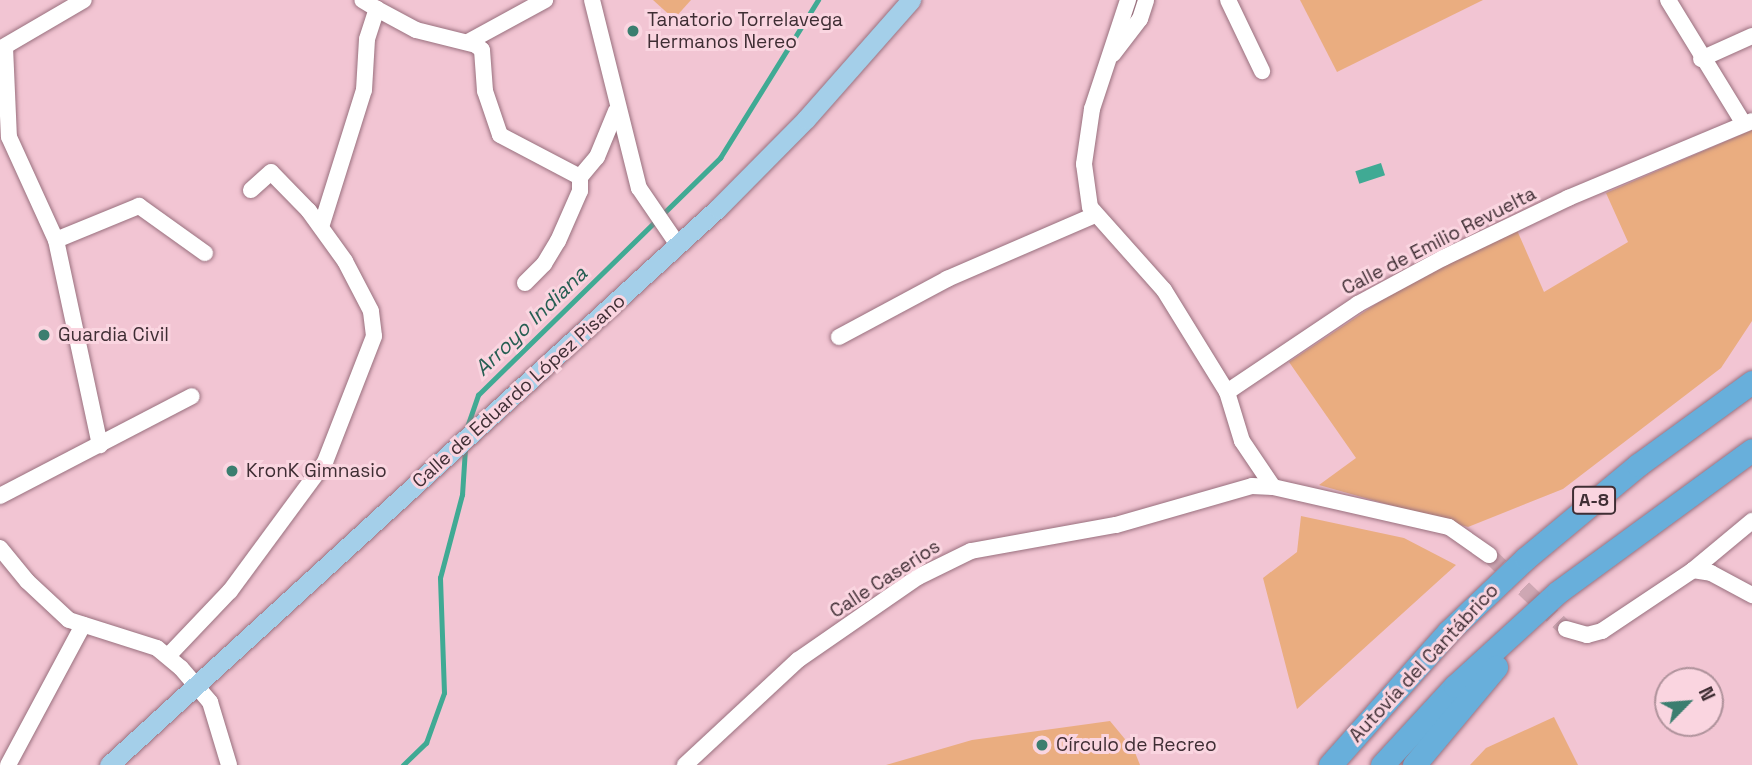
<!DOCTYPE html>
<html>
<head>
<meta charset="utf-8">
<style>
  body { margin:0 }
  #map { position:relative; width:1752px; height:765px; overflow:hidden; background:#f2c5d3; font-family:"Space Grotesk",sans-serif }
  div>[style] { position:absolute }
  .green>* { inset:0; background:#eaad80 }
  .water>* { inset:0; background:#40aa94; transform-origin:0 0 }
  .stream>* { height:4.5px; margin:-2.25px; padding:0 2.25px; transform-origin:2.25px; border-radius:2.25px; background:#40aa94 }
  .minor-tunnel>* { height:16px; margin-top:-8px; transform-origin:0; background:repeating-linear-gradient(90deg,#cea7b3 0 16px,transparent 0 24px) }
  .roads { filter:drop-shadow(0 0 2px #99707e) drop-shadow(0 0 2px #99707e) }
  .minor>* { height:16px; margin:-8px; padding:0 8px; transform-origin:8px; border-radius:8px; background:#fff }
  .major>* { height:19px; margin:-9.5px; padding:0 9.5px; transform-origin:9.5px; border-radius:9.5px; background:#a4cfe9 }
  .highway>* { height:23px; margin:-11.5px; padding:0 11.5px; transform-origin:11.5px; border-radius:11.5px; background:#68afdb }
  .dots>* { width:19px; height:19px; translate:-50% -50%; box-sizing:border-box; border:4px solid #fad5e0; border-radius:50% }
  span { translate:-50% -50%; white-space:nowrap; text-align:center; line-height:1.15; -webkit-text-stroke:6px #fad5e0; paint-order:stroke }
  .shield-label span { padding:2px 5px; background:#fad5e0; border:2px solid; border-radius:5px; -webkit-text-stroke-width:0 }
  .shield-label { font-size:18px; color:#3f2e34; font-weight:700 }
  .poi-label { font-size:19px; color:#3f2e34 }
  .left { translate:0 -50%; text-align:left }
  .street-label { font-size:19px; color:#3f2e34 }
  .water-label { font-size:21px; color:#255e52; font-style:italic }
  .north { position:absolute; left:1654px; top:667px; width:70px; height:70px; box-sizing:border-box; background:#fad5e0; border:2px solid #af929b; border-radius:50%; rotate:65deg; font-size:19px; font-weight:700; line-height:28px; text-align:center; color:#3f2e34 }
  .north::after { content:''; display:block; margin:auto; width:24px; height:32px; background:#3b7e6f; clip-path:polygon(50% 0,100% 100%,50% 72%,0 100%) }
</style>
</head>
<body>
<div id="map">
  <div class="green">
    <i style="clip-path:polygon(653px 0,691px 0,674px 19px)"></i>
    <i style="clip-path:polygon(1300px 0,1483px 0,1337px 72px)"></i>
    <i style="clip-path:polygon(1752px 130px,1752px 321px,1721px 368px,1563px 489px,1468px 527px,1319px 485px,1356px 458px,1289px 362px,1385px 298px,1516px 228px,1544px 292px,1628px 242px,1606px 193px)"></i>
    <i style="clip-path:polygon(1301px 516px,1404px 538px,1456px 565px,1297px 709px,1263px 578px,1297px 552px)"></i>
    <i style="clip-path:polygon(1554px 717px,1578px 765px,1470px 765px,1486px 748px)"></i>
    <i style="clip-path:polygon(1110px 721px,1134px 750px,1140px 765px,886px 765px,972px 740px)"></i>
  </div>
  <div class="water">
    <i style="left:1381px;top:163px;width:13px;height:27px;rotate:72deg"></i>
  </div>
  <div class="stream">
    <i style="left:466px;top:430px;width:37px;rotate:-71deg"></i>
    <i style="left:478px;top:395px;width:339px;rotate:-44.4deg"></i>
    <i style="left:720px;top:158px;width:186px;rotate:-58.2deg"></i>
    <i style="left:403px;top:765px;width:32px;rotate:-44deg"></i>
    <i style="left:426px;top:743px;width:53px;rotate:-70.2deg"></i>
    <i style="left:444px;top:693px;width:115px;rotate:-92deg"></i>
    <i style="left:440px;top:578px;width:86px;rotate:-75.2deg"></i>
    <i style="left:462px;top:495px;width:46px;rotate:-86.3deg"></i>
  </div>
  <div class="minor-tunnel">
    <i style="left:1489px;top:555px;width:107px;rotate:43.9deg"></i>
  </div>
  <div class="roads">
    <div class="minor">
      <i style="left:592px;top:0;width:194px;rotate:76deg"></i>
      <i style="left:639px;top:188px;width:69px;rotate:55.6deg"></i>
      <i style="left:1128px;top:0;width:115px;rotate:108.3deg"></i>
      <i style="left:1092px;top:109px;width:56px;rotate:98.3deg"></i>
      <i style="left:1084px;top:164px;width:43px;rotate:82.1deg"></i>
      <i style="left:1090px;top:207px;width:111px;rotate:48.3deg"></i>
      <i style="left:1164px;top:290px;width:120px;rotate:58.3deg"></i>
      <i style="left:1227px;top:392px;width:158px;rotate:-33.9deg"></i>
      <i style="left:1358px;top:304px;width:97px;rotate:-28.4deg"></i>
      <i style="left:1443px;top:258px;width:139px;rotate:-25.6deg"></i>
      <i style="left:1568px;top:198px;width:199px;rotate:-22.7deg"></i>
      <i style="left:1228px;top:0;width:79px;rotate:64.4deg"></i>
      <i style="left:1668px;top:0;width:145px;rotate:58.5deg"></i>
      <i style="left:377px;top:9px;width:44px;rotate:28.3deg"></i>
      <i style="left:416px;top:30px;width:62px;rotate:14deg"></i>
      <i style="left:476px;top:45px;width:8px;rotate:40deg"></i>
      <i style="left:482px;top:50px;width:41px;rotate:85.8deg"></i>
      <i style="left:485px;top:91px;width:46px;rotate:71.2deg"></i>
      <i style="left:500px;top:135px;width:90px;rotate:27.7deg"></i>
      <i style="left:468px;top:42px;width:88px;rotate:-28.6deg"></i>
      <i style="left:5px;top:47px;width:90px;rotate:87.5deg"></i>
      <i style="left:9px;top:137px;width:113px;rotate:65.5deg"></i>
      <i style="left:56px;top:240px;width:210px;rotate:77.9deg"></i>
      <i style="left:0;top:49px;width:97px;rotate:-30.3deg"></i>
      <i style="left:1113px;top:54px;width:44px;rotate:-52.4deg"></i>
      <i style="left:1140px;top:19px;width:20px;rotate:-72deg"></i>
      <i style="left:1701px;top:59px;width:56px;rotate:-24.3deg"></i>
      <i style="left:321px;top:227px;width:144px;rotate:-72.6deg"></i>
      <i style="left:364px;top:90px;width:51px;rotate:-86.6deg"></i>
      <i style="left:367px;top:39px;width:32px;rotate:-72deg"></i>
      <i style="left:377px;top:9px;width:17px;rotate:-149deg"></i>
      <i style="left:56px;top:240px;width:90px;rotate:-22.3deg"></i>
      <i style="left:139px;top:206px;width:81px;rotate:35.5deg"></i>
      <i style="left:525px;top:283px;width:27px;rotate:-45deg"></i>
      <i style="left:544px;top:264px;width:27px;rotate:-59deg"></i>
      <i style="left:558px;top:241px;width:55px;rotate:-66.3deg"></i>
      <i style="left:580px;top:191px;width:14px;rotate:-90deg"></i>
      <i style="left:580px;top:177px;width:26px;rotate:-50deg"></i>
      <i style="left:597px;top:157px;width:50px;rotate:-67.6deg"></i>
      <i style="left:839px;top:337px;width:123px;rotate:-28.2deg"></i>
      <i style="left:947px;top:279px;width:161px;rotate:-23.4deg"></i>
      <i style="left:1227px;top:392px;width:51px;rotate:73deg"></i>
      <i style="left:1242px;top:441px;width:55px;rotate:56deg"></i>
      <i style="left:0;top:496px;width:216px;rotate:-27.5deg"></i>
      <i style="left:0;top:548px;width:43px;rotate:50.7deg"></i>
      <i style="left:27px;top:581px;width:57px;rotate:42.9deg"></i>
      <i style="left:69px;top:620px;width:92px;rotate:17.7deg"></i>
      <i style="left:157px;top:648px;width:31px;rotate:40deg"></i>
      <i style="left:181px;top:668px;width:45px;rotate:49.5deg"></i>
      <i style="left:210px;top:702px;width:66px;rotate:73.2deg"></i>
      <i style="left:1693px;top:570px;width:77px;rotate:-39.7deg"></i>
      <i style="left:1566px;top:629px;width:22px;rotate:16deg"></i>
      <i style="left:1587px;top:635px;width:16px;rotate:-15deg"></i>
      <i style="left:1602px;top:631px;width:110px;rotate:-33.8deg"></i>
      <i style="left:1693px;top:570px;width:18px;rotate:9deg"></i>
      <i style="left:1711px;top:573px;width:47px;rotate:28.2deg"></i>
      <i style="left:168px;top:656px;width:90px;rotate:-46.4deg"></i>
      <i style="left:230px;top:591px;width:160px;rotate:-53.6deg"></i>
      <i style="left:325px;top:462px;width:135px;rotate:-68.7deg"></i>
      <i style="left:374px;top:336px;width:25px;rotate:-97deg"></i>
      <i style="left:371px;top:311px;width:56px;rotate:-117.5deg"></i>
      <i style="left:345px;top:261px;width:62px;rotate:-125.8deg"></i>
      <i style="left:309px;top:211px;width:54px;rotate:-134.3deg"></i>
      <i style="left:271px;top:172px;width:27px;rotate:138deg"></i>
      <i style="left:8px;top:765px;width:159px;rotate:-61.8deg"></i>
      <i style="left:685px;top:765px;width:154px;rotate:-42.9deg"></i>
      <i style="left:798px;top:660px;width:146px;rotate:-34.7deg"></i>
      <i style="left:918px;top:577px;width:59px;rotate:-26.1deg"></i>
      <i style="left:971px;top:551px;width:147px;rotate:-10.2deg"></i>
      <i style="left:1116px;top:525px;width:141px;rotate:-16deg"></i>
      <i style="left:1252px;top:486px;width:21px;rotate:3deg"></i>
      <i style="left:1273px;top:487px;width:180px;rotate:12.8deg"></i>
      <i style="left:1449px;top:527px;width:49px;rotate:35deg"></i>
    </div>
    <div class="major">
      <i style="left:109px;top:765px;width:825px;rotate:-42.45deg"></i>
      <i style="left:718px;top:208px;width:125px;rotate:-45.3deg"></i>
      <i style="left:806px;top:119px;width:159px;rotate:-48.6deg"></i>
    </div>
    <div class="highway">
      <i style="left:1330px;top:765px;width:178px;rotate:-48.4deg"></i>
      <i style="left:1448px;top:632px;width:108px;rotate:-43.5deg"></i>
      <i style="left:1526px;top:558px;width:146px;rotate:-39.7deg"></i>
      <i style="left:1638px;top:465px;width:141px;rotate:-36.1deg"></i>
      <i style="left:1382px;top:765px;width:108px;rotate:-47.3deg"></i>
      <i style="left:1455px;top:686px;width:139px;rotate:-42.4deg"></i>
      <i style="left:1558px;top:592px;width:240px;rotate:-36.2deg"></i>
      <i style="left:1414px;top:765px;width:128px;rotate:-50.1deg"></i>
    </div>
  </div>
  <div class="dots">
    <i style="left:633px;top:31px;background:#3b7e6f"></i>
    <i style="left:44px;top:335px;background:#3b7e6f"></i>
    <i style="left:232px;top:471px;background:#3b7e6f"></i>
    <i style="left:1042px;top:745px;background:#3b7e6f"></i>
  </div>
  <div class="shield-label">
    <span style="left:1594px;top:500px">A-8</span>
  </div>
  <div class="poi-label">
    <span class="left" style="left:647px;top:31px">Tanatorio Torrelavega<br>Hermanos Nereo</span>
    <span class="left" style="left:58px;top:335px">Guardia Civil</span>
    <span class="left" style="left:246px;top:471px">KronK Gimnasio</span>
    <span class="left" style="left:1056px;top:745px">Círculo de Recreo</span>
  </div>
  <div class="street-label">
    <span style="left:1439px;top:241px;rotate:-27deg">Calle de Emilio Revuelta</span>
    <span style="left:519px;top:391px;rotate:-42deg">Calle de Eduardo López Pisano</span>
    <span style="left:885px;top:579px;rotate:-33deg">Calle Caserios</span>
    <span style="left:1424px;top:663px;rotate:-47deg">Autovía del Cantábrico</span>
  </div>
  <div class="water-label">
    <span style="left:531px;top:321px;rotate:-44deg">Arroyo Indiana</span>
  </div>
  <div class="north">N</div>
</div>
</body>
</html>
